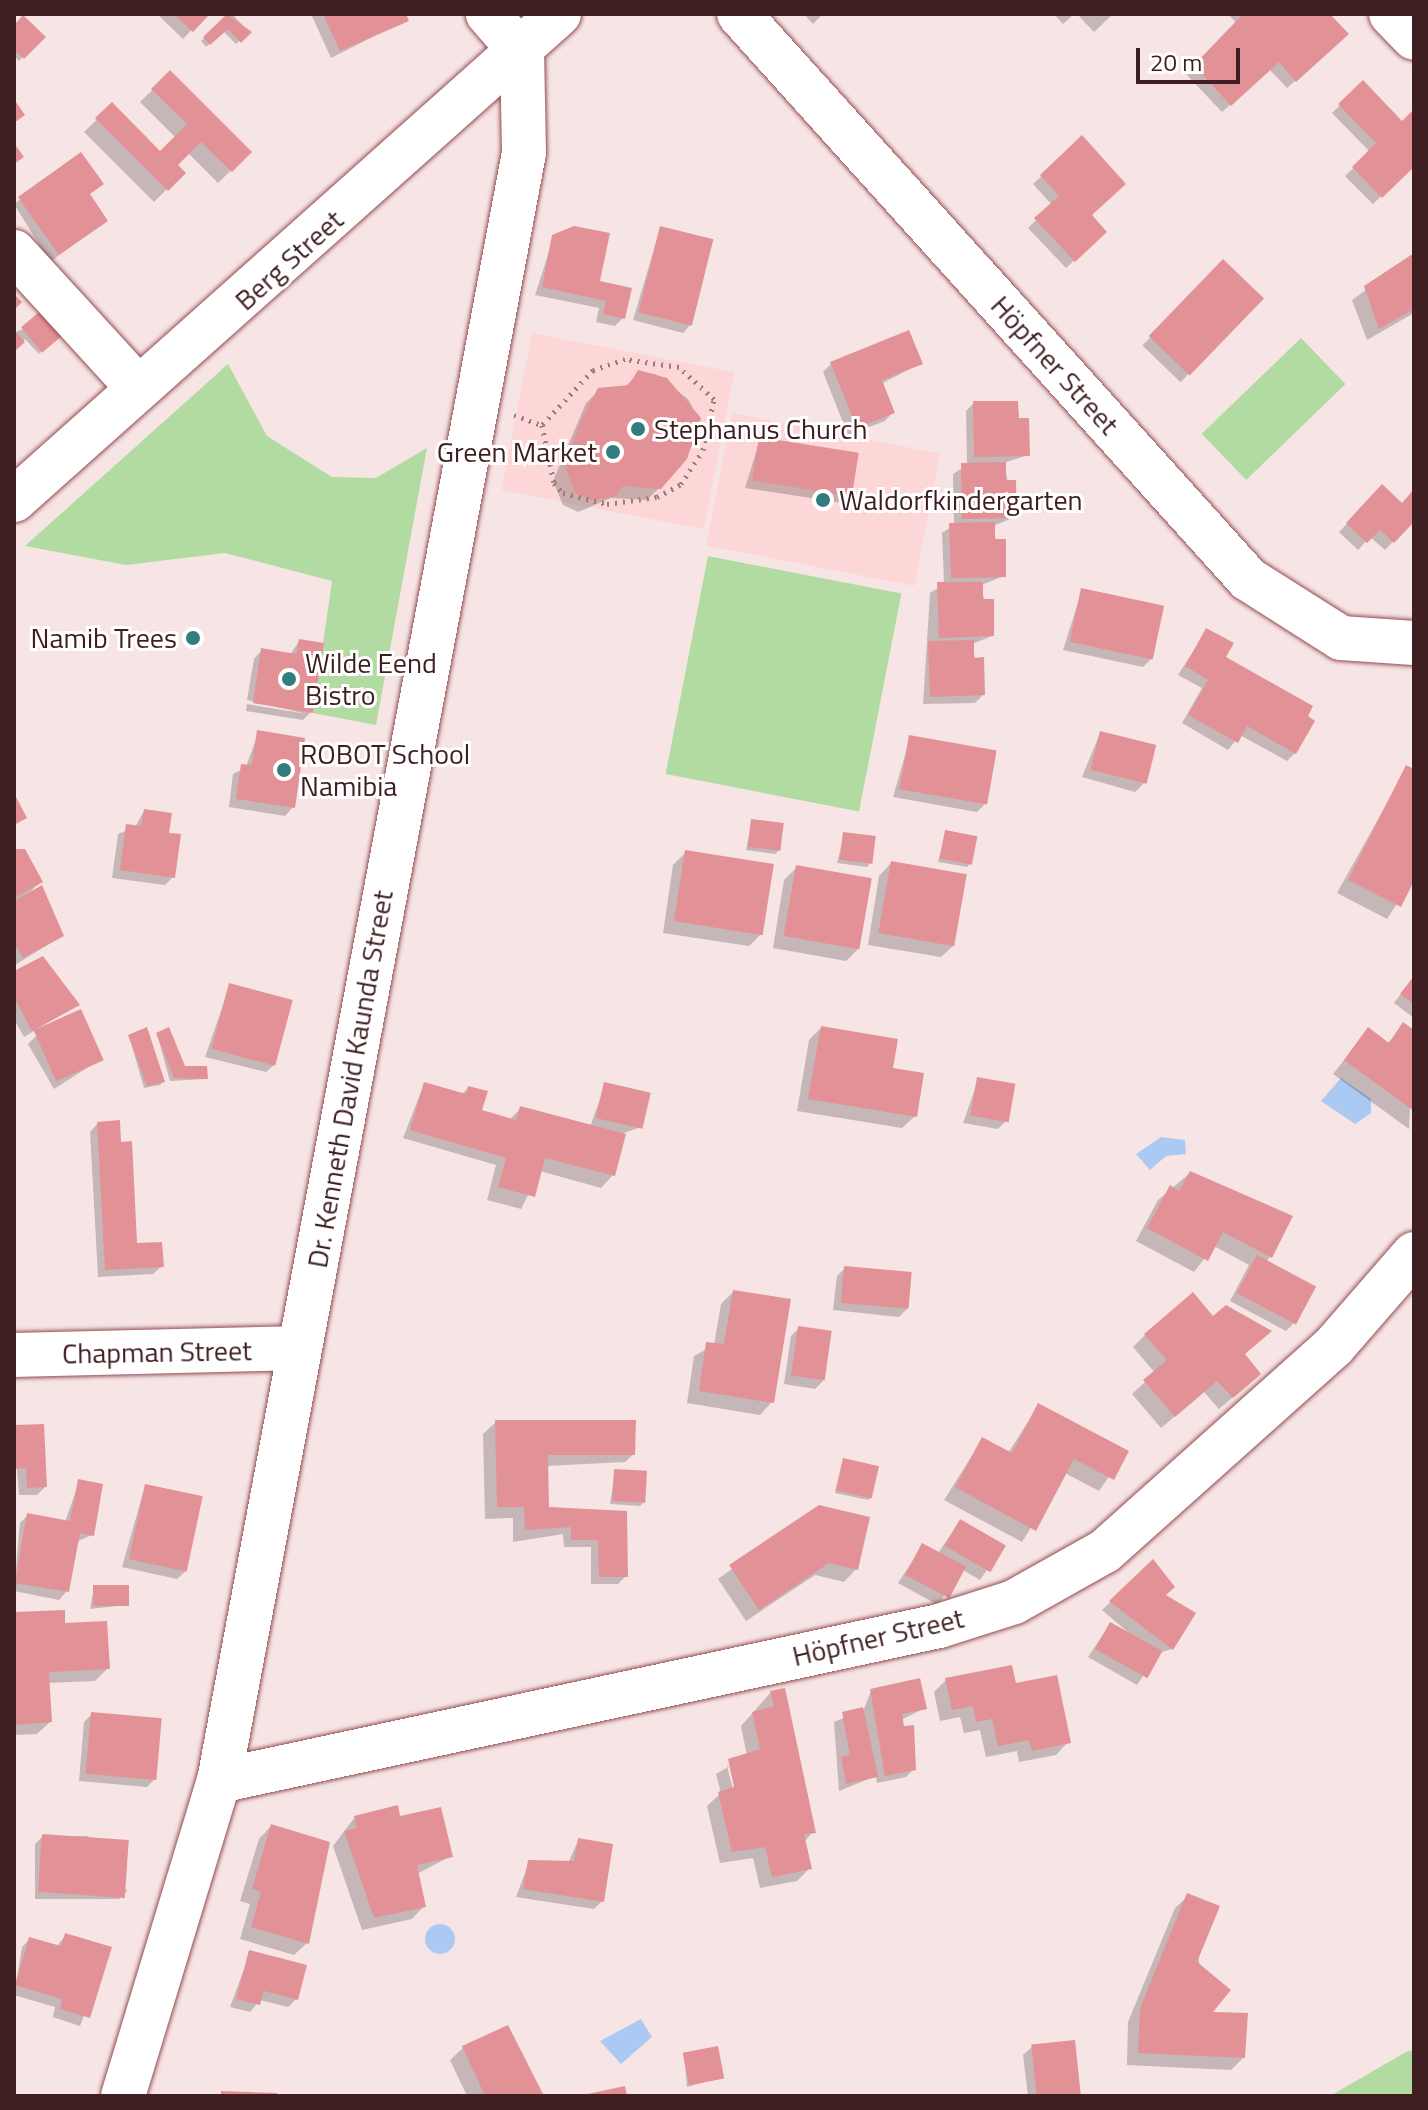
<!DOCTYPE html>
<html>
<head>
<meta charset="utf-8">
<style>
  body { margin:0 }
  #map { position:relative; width:1428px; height:2110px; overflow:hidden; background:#f7e5e5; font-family:"Titillium Web",sans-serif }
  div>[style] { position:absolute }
  .built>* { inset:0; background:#fdd7d8; transform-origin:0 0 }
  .green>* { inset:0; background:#b1dba0; transform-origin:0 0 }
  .water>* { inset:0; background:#abc9f3 }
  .round { border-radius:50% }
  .shadow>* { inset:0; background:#0003; transform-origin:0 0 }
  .building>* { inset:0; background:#e29296; transform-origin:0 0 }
  .path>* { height:5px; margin-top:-2.5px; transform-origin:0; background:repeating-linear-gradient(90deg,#977e7f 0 2px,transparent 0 8px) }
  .roads { filter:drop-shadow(0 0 2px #944c51) drop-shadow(0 0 2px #944c51) }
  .minor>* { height:44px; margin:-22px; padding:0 22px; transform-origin:22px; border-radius:22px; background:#fff }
  .dots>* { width:22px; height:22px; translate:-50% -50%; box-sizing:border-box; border:4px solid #fff; border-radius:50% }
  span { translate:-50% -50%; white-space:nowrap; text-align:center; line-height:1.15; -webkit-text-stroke:6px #fff; paint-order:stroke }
  .street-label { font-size:28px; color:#3e1e20 }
  .poi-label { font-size:28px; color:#3e1e20 }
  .left { translate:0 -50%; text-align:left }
  .right { translate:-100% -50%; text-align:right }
  .frame { position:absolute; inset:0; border:16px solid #3e1e20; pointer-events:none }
  .scale { position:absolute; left:1136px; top:48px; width:104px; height:36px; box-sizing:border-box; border:4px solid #3e1e20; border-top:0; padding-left:10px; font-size:24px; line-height:28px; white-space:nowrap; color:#3e1e20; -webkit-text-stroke:6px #fff; paint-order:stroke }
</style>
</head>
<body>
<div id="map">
  <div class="built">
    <i style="left:532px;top:333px;width:206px;height:160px;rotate:11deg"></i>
    <i style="left:732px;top:413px;width:212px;height:135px;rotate:11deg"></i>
  </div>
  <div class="green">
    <i style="left:1301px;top:338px;width:64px;height:138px;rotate:46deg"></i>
    <i style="clip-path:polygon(228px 364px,267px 436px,332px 477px,376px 478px,427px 448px,376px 725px,313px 713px,332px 581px,225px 553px,126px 565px,25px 546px)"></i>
    <i style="left:708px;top:556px;width:197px;height:222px;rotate:11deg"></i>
    <i style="clip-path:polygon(1414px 2050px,1414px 2096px,1330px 2096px,1406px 2052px)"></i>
  </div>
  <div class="water">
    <i style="clip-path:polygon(1341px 1078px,1371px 1099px,1371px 1113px,1355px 1124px,1321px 1101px)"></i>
    <i style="clip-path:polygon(1161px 1137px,1185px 1140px,1186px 1154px,1166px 1156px,1150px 1170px,1136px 1154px)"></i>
    <i class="round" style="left:425px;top:1924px;width:30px;height:30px"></i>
    <i style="clip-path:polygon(641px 2019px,652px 2037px,621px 2064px,600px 2041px)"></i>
  </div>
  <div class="shadow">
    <i style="clip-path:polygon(157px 14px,207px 14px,183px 39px)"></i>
    <i style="clip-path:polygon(232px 14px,249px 32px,236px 44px,223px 31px,206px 47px,201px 41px)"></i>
    <i style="clip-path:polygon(311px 14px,404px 14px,406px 20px,331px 58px)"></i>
    <i style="clip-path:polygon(804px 14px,823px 14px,813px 24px)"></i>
    <i style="clip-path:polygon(1054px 14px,1074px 14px,1063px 24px)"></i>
    <i style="clip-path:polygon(1077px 14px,1113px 14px,1094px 32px)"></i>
    <i style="clip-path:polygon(1228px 14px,1327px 14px,1338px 42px,1287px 88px,1269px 69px,1222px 112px,1187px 75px,1239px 26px)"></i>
    <i style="clip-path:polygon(14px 27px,43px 37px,19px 61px,14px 56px)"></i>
    <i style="clip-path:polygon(170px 73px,250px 152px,218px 183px,188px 153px,176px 165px,183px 173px,154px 202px,84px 132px,112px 105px,160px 153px,176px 138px,140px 102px)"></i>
    <i style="clip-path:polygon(1363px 83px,1402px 123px,1414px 112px,1414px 165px,1373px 204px,1345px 176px,1370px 152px,1332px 113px)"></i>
    <i style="clip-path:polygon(1082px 138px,1096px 240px,1066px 268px,1028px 228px,1052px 205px,1033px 184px)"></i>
    <i style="clip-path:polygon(81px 155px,88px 195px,106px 220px,50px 262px,14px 204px)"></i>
    <i style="clip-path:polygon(660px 229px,691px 324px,683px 333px,633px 320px)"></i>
    <i style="clip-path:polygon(554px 236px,623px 318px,615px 326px,596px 322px,599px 308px,535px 295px)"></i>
    <i style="clip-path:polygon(1414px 255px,1414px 313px,1367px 340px,1352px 300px)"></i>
    <i style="left:1223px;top:262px;width:53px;height:116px;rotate:44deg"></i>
    <i style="clip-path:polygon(23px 329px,63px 333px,39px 354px,25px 339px,14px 350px,14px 333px)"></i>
    <i style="clip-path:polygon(921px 363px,881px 384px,893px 412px,885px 421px,848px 435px,823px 372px,831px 364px)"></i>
    <i style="clip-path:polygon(639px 372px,655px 374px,688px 399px,698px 418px,660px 487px,647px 500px,611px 498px,578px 512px,563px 505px,553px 481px,586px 403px,599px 390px,624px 388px)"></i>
    <i style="clip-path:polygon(974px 403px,1017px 420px,1028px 455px,1004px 463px,1015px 517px,993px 526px,1004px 576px,981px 585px,992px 636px,972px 644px,983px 695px,975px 703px,923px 704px,930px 593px,944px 584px,942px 533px,954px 525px,953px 474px,967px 465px,966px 411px)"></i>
    <i style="clip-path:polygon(760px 439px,851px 495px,843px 503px,745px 488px)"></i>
    <i style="clip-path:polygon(1382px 487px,1401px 505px,1414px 496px,1414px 519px,1385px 550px,1370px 537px,1358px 550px,1339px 532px)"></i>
    <i style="clip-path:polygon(1082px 590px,1151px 659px,1143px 667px,1063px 650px)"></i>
    <i style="clip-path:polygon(1206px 631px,1295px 753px,1287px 761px,1240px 735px,1228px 750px,1182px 723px,1202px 688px,1178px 675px)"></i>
    <i style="clip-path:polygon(299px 641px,311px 712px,303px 720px,246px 711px,247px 704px,307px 714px,247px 700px,254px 659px,262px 650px,290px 655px)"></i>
    <i style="clip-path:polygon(258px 733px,293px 807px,285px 816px,229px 807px,233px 774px,246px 767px)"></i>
    <i style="clip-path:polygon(1100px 733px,1144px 783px,1135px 792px,1082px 777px)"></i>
    <i style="clip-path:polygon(910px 738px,985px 804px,977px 812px,893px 797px)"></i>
    <i style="clip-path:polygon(1407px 767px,1414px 771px,1414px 877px,1387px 919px,1337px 893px)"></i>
    <i style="clip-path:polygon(144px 811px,167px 834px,173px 877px,165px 885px,112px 878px,118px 834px,135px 827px)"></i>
    <i style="clip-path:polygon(752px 821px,779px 850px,775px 854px,746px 850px)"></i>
    <i style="clip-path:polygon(946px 833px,971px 863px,967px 867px,938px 862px)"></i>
    <i style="clip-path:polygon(844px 835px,870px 863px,867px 867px,837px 863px)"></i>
    <i style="clip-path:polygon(686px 852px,762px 933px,749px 946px,663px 933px,673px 865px)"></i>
    <i style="clip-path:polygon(14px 853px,40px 882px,28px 894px,62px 936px,15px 965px)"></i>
    <i style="clip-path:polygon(891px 863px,954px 945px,941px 957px,868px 945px,879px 876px)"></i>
    <i style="clip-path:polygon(797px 867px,859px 948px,846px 961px,773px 948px,784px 880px)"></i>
    <i style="clip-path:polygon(14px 973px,77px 1005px,24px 1037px,14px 1019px)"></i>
    <i style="clip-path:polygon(1414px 976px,1414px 1018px,1394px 1003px)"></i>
    <i style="clip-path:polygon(230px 985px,275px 1064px,266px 1072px,205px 1057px)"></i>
    <i style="clip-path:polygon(1404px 1025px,1414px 1032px,1409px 1129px,1333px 1074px,1368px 1030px,1387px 1044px)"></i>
    <i style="clip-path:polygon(821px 1028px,891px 1070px,915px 1116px,902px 1128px,797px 1111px,809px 1040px)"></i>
    <i style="clip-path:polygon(157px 1034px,184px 1068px,206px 1079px,170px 1081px)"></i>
    <i style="clip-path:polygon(36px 1036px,101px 1059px,54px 1089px,28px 1044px)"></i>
    <i style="clip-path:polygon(129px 1036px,163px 1082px,160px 1085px,144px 1088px)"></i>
    <i style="clip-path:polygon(978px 1080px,1006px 1121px,998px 1129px,963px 1123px)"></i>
    <i style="clip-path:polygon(424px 1084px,461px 1095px,468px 1088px,480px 1111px,509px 1120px,521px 1108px,590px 1127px,605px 1085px,641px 1127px,624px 1133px,613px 1175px,601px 1188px,540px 1171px,521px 1209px,487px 1200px,496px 1165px,403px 1138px)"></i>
    <i style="clip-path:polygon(98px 1123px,136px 1245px,162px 1266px,153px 1274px,98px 1277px,90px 1132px)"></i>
    <i style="clip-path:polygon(1190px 1173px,1270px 1257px,1266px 1262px,1294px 1323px,1286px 1331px,1230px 1301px,1249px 1265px,1214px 1246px,1194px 1272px,1136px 1241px,1158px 1200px)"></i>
    <i style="clip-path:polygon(845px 1268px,907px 1309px,899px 1317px,833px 1310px,837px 1276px)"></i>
    <i style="clip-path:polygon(733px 1292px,772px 1402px,760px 1415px,687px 1403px,694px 1356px,714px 1345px,721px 1304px)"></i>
    <i style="clip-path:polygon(799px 1328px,823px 1381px,815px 1389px,784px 1384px,791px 1336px)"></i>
    <i style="clip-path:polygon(1145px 1335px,1243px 1355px,1246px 1386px,1219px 1409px,1204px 1392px,1161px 1428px,1132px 1394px,1155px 1373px,1133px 1347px)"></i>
    <i style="clip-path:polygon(1039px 1405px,1126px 1452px,1099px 1491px,1065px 1473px,1022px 1542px,944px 1500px,982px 1440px,1008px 1453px)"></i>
    <i style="clip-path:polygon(496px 1422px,634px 1422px,634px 1454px,625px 1462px,546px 1466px,547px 1512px,625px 1513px,626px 1576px,618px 1584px,591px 1584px,591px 1547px,564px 1547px,563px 1534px,513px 1542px,513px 1518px,485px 1519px,483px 1434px)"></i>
    <i style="clip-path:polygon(14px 1427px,45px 1487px,37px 1495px,19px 1495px)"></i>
    <i style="clip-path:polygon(844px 1460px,871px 1497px,868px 1500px,835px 1493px)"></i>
    <i style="clip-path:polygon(615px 1471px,644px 1502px,640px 1506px,610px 1504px)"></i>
    <i style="clip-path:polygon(79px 1482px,92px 1535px,76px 1542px,67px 1591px,59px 1600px,14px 1591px,20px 1523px,28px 1515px,65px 1522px)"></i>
    <i style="clip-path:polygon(145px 1486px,186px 1571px,177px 1579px,122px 1567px)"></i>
    <i style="clip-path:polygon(819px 1507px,856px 1569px,844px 1582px,815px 1575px,746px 1621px,718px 1579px)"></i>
    <i style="clip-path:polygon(960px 1521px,1003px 1547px,980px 1580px,961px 1569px,938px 1605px,898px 1583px,923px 1545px,938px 1553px)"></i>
    <i style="clip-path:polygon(1152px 1562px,1172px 1649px,1159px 1653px,1137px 1685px,1088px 1657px,1110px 1624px,1136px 1639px,1102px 1610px)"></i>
    <i style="clip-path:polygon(94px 1587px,127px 1605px,90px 1609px)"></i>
    <i style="clip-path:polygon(14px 1614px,63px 1625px,108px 1668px,95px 1681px,47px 1683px,50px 1722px,37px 1734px,14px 1735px)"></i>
    <i style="clip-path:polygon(946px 1680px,1015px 1686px,1068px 1742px,1056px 1755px,1019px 1762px,1017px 1751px,986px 1757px,980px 1730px,964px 1733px,960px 1717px,940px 1721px,934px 1692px)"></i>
    <i style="clip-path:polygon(871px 1691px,925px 1708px,901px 1720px,914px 1769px,906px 1777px,877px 1783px,876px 1776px,839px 1791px,834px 1722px,864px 1709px)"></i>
    <i style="clip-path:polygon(evenodd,771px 1692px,813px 1832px,804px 1842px,810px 1868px,797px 1881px,760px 1888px,753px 1858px,720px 1863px,707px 1806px,721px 1793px,716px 1774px,747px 1756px,741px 1726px,771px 1692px,727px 1766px,732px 1766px,739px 1796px,735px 1797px,727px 1766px)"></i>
    <i style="clip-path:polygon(92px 1714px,155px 1779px,147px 1787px,79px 1781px,84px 1722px)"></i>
    <i style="clip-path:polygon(355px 1817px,399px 1818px,451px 1856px,417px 1874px,424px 1906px,412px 1919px,362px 1930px,333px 1846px)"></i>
    <i style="clip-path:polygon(271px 1826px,307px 1943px,294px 1955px,240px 1939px,250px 1904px,240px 1901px,259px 1839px)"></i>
    <i style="clip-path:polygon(43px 1836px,88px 1836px,127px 1891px,119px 1899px,35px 1899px,35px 1844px)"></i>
    <i style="clip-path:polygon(578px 1841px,602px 1901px,594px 1909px,516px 1897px,529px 1862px,568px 1863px)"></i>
    <i style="clip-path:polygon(1188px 1896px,1208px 2014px,1244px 2057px,1231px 2070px,1127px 2065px,1128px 2022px,1175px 1908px)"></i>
    <i style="clip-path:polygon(66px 1935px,109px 1949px,80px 2026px,53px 2017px,55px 2007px,14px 1995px,22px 1947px,30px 1939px,56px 1947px)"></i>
    <i style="clip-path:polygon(250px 1953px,296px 1999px,288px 2007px,260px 2000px,250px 2012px,230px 2007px)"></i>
    <i style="clip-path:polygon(1032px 2047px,1079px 2096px,1028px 2096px,1023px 2055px)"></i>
    <i style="clip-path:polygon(463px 2048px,541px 2096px,467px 2096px,450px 2060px)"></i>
    <i style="clip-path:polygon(684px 2055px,722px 2077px,687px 2087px)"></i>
  </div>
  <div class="building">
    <i style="clip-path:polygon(174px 14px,210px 14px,193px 32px)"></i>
    <i style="clip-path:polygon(227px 14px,252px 32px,241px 43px,228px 29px,210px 45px,203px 37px)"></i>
    <i style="clip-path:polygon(323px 14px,406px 14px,409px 21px,340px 51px)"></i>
    <i style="clip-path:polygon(1243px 14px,1330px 14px,1349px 34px,1296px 82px,1279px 62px,1231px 106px,1194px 65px)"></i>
    <i style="clip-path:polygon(23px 15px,46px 37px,24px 59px,14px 50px,14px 25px)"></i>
    <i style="clip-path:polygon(170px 70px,252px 152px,232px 172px,201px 142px,178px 165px,186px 173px,168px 191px,95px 118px,112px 102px,160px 151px,187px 124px,151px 89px)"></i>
    <i style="clip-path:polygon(1363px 80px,1402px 121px,1414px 109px,1414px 167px,1382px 198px,1352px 167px,1376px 143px,1338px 104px)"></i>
    <i style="clip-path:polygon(14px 99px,25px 115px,14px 123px)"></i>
    <i style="clip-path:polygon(1082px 135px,1126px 184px,1092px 215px,1107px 232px,1075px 262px,1034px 218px,1059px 196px,1040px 175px)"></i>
    <i style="clip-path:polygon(14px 143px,24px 157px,14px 164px)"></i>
    <i style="clip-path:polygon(81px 152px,104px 184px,90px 194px,108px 221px,59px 255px,18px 197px)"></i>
    <i style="clip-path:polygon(574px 226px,610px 233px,600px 281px,632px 288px,625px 319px,603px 314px,606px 301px,542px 287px,552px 235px)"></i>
    <i style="left:660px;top:226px;width:55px;height:89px;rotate:14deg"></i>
    <i style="clip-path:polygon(1414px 253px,1414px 309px,1379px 329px,1364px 286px)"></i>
    <i style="left:1223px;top:259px;width:57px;height:107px;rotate:44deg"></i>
    <i style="clip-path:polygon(14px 294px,22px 302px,14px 310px)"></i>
    <i style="left:44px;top:308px;width:33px;height:30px;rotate:50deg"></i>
    <i style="clip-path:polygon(14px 330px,25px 342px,14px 352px)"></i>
    <i style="clip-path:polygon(909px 330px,923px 364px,882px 380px,895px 413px,857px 428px,830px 362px)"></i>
    <i style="clip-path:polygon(638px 370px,667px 378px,701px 418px,687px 459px,661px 489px,623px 486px,616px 496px,592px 500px,575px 493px,565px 467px,580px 422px,598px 388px,629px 385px)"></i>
    <i style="clip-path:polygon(973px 401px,1018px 401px,1019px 418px,1029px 418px,1030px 456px,974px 457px)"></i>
    <i style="left:759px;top:437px;width:101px;height:44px;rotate:9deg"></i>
    <i style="clip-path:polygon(1006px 462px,1006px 480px,1016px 480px,1017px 518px,962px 519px,961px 463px)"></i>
    <i style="clip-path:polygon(1382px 484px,1402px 503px,1414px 489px,1414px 522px,1394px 543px,1380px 530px,1367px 543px,1346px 523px)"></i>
    <i style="clip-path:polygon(995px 522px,995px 539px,1006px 539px,1006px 577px,951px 578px,949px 523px)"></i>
    <i style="clip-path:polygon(937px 582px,983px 582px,983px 599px,994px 599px,994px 636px,939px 638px)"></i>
    <i style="left:1081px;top:588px;width:85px;height:55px;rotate:12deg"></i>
    <i style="clip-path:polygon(1206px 628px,1234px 643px,1226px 657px,1313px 706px,1308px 716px,1315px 721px,1296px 754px,1247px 726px,1238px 743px,1188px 715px,1208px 680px,1185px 666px)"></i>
    <i style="clip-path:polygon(299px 639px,324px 643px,313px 713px,253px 703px,261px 648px,296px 654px)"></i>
    <i style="clip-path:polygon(974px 640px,974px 658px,984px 657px,985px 695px,930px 697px,928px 641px)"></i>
    <i style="clip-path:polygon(257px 730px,305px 738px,295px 808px,236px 799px,241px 764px,252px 765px)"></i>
    <i style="left:1100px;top:731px;width:58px;height:40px;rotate:14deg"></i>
    <i style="left:909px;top:735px;width:89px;height:55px;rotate:10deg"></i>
    <i style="clip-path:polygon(1406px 765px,1414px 769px,1414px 881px,1401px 907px,1348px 880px)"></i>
    <i style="clip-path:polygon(14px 793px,27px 818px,14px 825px)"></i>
    <i style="clip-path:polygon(144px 809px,172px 813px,169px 833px,181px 834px,175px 878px,120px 870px,126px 824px,141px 826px)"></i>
    <i style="left:751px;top:819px;width:33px;height:28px;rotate:7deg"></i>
    <i style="left:945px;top:830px;width:33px;height:29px;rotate:11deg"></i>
    <i style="left:843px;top:832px;width:33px;height:28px;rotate:7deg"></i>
    <i style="clip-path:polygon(14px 849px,25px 849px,43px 882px,14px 898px)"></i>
    <i style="left:685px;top:850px;width:90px;height:72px;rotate:9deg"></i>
    <i style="left:891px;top:861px;width:77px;height:73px;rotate:10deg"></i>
    <i style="left:796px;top:865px;width:77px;height:72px;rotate:10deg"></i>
    <i style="clip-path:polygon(42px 885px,64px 936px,23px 958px,14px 942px,14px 901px)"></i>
    <i style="clip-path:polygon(43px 956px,80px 1005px,32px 1031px,14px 997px,14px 971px)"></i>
    <i style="clip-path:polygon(1414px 976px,1414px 1004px,1400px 994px)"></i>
    <i style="left:229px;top:983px;width:66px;height:68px;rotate:15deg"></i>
    <i style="left:81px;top:1009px;width:56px;height:52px;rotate:66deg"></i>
    <i style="clip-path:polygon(1403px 1022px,1414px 1030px,1414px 1111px,1344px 1060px,1368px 1027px,1389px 1043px)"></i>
    <i style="clip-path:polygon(821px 1026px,898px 1039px,893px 1068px,924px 1073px,917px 1117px,808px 1099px)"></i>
    <i style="clip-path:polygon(147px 1027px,165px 1082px,147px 1086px,128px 1035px)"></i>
    <i style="clip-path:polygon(169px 1027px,185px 1066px,207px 1066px,208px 1079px,174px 1078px,156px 1033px)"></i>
    <i style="left:977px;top:1077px;width:39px;height:39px;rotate:10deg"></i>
    <i style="clip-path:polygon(424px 1082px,466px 1094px,468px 1086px,488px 1091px,482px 1110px,516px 1120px,520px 1106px,626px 1134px,615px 1176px,545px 1158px,535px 1197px,498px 1187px,506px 1158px,410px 1130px)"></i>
    <i style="left:604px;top:1082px;width:48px;height:37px;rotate:13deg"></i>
    <i style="clip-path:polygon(120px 1120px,121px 1142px,132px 1141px,137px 1243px,162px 1242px,164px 1267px,105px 1270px,97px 1122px)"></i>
    <i style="clip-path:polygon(1190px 1171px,1293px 1216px,1272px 1258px,1223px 1232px,1208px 1261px,1147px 1228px,1170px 1185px,1179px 1191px)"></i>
    <i style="left:1257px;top:1255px;width:67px;height:43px;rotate:28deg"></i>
    <i style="left:844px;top:1266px;width:68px;height:37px;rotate:5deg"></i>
    <i style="clip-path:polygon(733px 1290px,791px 1299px,774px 1403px,699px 1391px,706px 1342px,724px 1344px)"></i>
    <i style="clip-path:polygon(1193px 1292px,1213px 1316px,1226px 1305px,1272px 1331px,1245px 1354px,1261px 1374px,1233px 1398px,1217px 1381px,1175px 1417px,1143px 1380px,1167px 1360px,1144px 1334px)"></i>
    <i style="left:798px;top:1326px;width:34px;height:50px;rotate:8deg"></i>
    <i style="clip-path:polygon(1038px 1403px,1129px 1451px,1114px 1480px,1074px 1459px,1036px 1531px,955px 1487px,982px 1437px,1012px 1453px)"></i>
    <i style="clip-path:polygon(495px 1420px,636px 1420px,635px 1455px,548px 1455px,549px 1507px,627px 1511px,628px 1577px,599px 1577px,598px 1540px,571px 1540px,571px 1527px,525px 1530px,524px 1507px,497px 1507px)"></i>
    <i style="clip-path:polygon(44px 1424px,47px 1487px,27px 1488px,26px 1468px,14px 1469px,14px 1425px)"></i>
    <i style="left:843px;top:1458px;width:37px;height:33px;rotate:13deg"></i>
    <i style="left:614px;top:1469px;width:33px;height:32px;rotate:3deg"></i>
    <i style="clip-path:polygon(78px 1479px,103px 1484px,94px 1536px,80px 1533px,69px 1592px,15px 1583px,27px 1513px,70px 1521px)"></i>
    <i style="left:145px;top:1484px;width:59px;height:77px;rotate:12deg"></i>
    <i style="clip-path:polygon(819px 1505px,870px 1517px,858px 1570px,829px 1563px,759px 1610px,729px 1565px)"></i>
    <i style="left:960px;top:1519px;width:53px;height:31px;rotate:30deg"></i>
    <i style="left:922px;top:1543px;width:50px;height:36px;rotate:28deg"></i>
    <i style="clip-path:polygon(1153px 1559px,1175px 1587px,1166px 1595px,1196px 1613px,1173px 1650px,1109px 1601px)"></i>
    <i style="left:93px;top:1585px;width:36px;height:21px"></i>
    <i style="clip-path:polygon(65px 1610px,65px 1623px,107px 1621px,110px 1669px,49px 1672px,52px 1722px,14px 1725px,14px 1612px)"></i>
    <i style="left:1110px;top:1622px;width:60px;height:31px;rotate:29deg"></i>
    <i style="clip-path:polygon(1012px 1665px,1016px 1683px,1057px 1675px,1071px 1743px,1032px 1751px,1029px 1740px,998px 1746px,992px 1719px,976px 1722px,973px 1706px,952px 1710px,945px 1678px)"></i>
    <i style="clip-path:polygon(920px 1678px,927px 1709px,902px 1714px,904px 1726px,914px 1725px,916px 1770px,885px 1776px,870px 1689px)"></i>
    <i style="clip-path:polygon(785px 1688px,816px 1833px,804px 1834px,812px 1869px,772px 1877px,765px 1847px,732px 1852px,718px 1792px,734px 1787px,728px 1759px,760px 1749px,752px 1712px,774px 1706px,770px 1691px)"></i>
    <i style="clip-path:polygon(863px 1707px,878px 1777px,846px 1784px,841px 1757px,850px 1755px,842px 1712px)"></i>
    <i style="left:91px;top:1712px;width:71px;height:62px;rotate:5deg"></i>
    <i style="clip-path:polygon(398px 1805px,400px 1816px,441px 1807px,453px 1857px,417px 1865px,426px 1907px,374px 1918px,344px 1831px,357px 1828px,354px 1816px)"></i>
    <i style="clip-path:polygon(271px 1824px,330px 1842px,309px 1944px,251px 1927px,261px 1892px,252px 1889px)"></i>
    <i style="left:42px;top:1834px;width:87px;height:58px;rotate:4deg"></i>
    <i style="clip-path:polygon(578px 1838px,613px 1844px,604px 1902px,523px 1889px,528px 1860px,574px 1861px)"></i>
    <i style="clip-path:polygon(1187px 1893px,1220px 1906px,1197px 1962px,1231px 1990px,1213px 2012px,1248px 2013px,1245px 2058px,1138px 2053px,1140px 2008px)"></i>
    <i style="clip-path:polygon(65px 1933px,112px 1947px,90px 2018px,60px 2009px,62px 1999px,15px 1985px,29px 1937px,61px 1946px)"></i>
    <i style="clip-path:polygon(249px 1950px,307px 1965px,298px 2000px,264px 1991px,260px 2005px,236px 1999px)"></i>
    <i style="clip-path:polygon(508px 2025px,544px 2096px,485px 2096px,462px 2046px)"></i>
    <i style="left:1075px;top:2040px;width:56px;height:44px;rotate:84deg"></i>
    <i style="left:718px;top:2046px;width:33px;height:36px;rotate:79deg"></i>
    <i style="clip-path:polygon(625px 2086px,627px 2096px,584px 2096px,583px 2095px)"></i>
    <i style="clip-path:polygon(221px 2091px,277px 2093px,277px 2096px,221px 2096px)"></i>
  </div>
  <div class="path">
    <i style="left:514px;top:415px;width:30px;rotate:20deg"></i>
    <i style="left:542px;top:425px;width:59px;rotate:78.3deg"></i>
    <i style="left:554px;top:483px;width:13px;rotate:48deg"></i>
    <i style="left:563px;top:493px;width:45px;rotate:14deg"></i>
    <i style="left:607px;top:504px;width:50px;rotate:-8deg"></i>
    <i style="left:657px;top:497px;width:27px;rotate:-28deg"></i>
    <i style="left:681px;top:484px;width:40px;rotate:-57.1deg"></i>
    <i style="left:703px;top:450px;width:52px;rotate:-77.8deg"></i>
    <i style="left:714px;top:399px;width:47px;rotate:-137.6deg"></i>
    <i style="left:679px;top:367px;width:55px;rotate:-171.6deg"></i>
    <i style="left:625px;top:359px;width:34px;rotate:161deg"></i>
    <i style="left:593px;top:370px;width:75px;rotate:132.8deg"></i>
  </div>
  <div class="roads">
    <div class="minor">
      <i style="left:739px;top:14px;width:760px;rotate:47.98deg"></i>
      <i style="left:1248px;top:579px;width:110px;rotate:32.4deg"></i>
      <i style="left:1341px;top:638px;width:73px;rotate:3.9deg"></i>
      <i style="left:1391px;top:14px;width:33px;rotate:46deg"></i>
      <i style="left:14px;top:252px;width:184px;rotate:47.6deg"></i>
      <i style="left:14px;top:500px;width:730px;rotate:-41.72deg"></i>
      <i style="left:14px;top:1355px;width:286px;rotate:-1.4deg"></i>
      <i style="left:219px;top:1781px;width:736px;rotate:-12.15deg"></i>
      <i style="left:939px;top:1626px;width:79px;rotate:-17.7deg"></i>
      <i style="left:1014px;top:1602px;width:104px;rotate:-29.3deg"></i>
      <i style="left:1105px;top:1551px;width:307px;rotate:-41.8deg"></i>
      <i style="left:1334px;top:1346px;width:122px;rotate:-49deg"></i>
      <i style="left:123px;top:2096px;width:329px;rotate:-73.1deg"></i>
      <i style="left:219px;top:1781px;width:1656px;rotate:-79.39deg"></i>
      <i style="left:524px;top:153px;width:100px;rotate:-91.1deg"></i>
      <i style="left:522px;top:53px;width:52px;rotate:-131.1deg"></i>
    </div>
  </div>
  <div class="dots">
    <i style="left:638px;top:429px;background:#347d7e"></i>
    <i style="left:613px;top:452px;background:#347d7e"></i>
    <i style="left:823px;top:500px;background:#347d7e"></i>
    <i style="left:193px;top:638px;background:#347d7e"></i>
    <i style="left:289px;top:679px;background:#347d7e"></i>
    <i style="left:284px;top:770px;background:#347d7e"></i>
  </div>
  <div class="street-label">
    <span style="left:289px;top:260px;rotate:-42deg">Berg Street</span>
    <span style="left:1055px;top:365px;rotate:48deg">Höpfner Street</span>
    <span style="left:350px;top:1079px;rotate:-80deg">Dr. Kenneth David Kaunda Street</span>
    <span style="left:157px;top:1352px;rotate:-1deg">Chapman Street</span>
    <span style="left:878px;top:1637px;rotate:-13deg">Höpfner Street</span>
  </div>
  <div class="poi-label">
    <span class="left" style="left:654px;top:429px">Stephanus Church</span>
    <span class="right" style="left:597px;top:452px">Green Market</span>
    <span class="left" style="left:839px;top:500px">Waldorfkindergarten</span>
    <span class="right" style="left:177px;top:638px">Namib Trees</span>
    <span class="left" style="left:305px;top:679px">Wilde Eend<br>Bistro</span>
    <span class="left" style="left:300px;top:770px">ROBOT School<br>Namibia</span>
  </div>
  <div class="frame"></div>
  <div class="scale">20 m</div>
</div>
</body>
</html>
